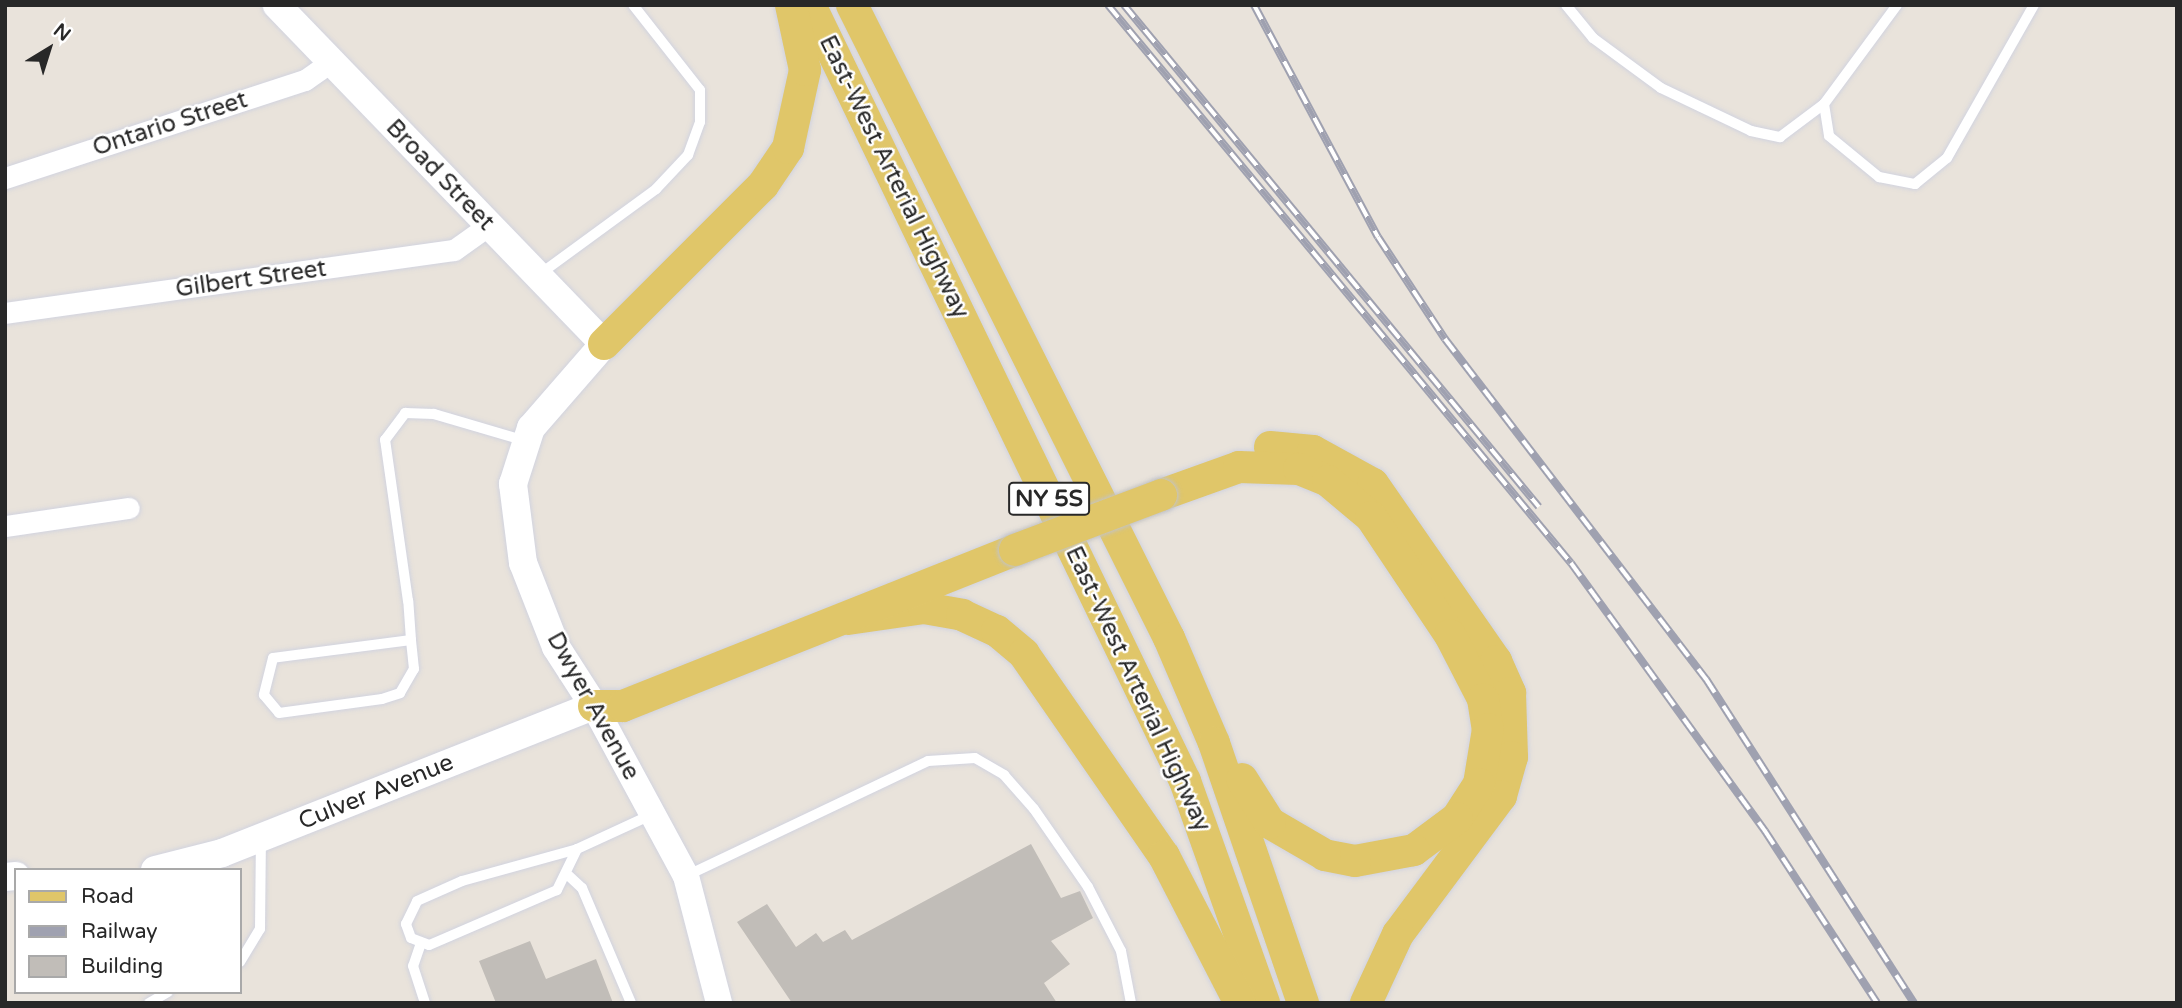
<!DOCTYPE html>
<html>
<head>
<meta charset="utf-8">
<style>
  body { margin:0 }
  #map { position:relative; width:2182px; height:1008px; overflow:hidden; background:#e9e3db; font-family:"Varela Round",sans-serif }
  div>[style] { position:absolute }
  .building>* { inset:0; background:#c1bdb8 }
  .roads { filter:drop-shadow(0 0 2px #d1d3df) drop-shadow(0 0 2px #d1d3df) }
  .service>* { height:10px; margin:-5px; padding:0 5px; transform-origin:5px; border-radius:5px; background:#fff }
  .minor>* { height:21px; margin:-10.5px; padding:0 10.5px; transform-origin:10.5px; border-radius:10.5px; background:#fff }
  .tertiary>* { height:26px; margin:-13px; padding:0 13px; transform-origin:13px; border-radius:13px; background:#fff }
  .secondary>* { height:28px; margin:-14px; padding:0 14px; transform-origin:14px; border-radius:14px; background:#fff }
  .primary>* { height:32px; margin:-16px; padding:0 16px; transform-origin:16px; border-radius:16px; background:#e0c669 }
  .rail>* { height:8px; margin-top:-4px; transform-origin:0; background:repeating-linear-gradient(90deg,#fff 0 16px,#9fa1b0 0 32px); box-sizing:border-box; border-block:2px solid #9fa1b0 }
  .bridges { filter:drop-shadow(0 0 2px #c3c3c3) drop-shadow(0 0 2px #c3c3c3) }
  .primary-bridge>* { height:32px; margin:-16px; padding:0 16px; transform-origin:16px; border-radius:16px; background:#e0c669 }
  span { translate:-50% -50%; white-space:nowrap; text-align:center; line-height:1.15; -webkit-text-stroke:5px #fff; paint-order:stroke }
  .shield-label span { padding:2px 5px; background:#fff; border:2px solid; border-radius:5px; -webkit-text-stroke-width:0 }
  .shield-label { font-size:23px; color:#282828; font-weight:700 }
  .street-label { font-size:24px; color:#282828 }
  .frame { position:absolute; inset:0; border:7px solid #282828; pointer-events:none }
  .legend { position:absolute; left:14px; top:868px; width:228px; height:126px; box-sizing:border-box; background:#fff; border:2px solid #a9a9a9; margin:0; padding:9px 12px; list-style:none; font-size:21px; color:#282828 }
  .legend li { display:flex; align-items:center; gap:14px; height:35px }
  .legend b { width:35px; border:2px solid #a9a9a9 }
  .north { position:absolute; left:14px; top:14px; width:70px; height:70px; -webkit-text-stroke:5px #fff; paint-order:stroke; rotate:38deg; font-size:19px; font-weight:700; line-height:28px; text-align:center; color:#282828 }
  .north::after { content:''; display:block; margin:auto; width:24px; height:32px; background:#282828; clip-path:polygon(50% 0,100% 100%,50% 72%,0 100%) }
</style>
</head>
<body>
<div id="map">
  <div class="building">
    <i style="clip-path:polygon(1031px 844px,1061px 898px,1080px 891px,1093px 918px,1051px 941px,1070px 964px,1044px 983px,1057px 1003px,792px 1003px,737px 922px,767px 904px,796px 947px,816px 933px,823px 942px,845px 930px,852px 940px)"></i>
    <i style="clip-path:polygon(530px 941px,546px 979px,596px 959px,613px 1003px,496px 1003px,479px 961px)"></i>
  </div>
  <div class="roads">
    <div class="service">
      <i style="left:1566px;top:5px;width:43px;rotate:50.7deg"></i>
      <i style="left:1593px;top:38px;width:84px;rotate:36.3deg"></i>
      <i style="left:1661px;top:88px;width:100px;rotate:25.5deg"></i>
      <i style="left:1751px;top:131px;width:30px;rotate:12deg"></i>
      <i style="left:1780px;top:137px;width:55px;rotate:-36.9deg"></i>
      <i style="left:1897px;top:5px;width:123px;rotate:126.4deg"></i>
      <i style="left:1824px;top:104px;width:32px;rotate:81deg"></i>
      <i style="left:1829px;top:136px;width:65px;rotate:39.4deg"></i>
      <i style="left:1879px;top:177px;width:37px;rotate:11deg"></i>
      <i style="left:1915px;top:184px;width:41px;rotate:-39.1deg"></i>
      <i style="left:1947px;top:158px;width:176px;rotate:-60.4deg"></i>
      <i style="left:540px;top:274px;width:144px;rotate:-36.2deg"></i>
      <i style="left:656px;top:189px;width:47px;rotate:-46.7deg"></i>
      <i style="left:688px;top:155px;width:35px;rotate:-70deg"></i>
      <i style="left:700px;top:122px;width:32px;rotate:-90deg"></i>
      <i style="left:700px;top:90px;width:108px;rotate:-128.2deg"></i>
      <i style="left:411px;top:640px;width:139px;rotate:172.6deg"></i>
      <i style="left:273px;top:658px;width:38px;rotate:104deg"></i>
      <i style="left:264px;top:695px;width:23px;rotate:50deg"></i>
      <i style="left:279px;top:713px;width:104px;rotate:-7.7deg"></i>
      <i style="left:382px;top:699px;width:19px;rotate:-18deg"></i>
      <i style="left:400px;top:693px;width:28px;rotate:-60deg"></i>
      <i style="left:414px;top:669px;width:29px;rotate:-96deg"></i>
      <i style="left:411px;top:640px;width:39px;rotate:-94deg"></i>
      <i style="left:408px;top:601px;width:163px;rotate:-98.1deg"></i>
      <i style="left:385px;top:440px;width:34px;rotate:-53deg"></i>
      <i style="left:405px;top:413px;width:29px;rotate:2deg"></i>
      <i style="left:434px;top:414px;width:96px;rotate:16.4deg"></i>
      <i style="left:577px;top:849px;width:46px;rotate:116deg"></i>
      <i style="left:557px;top:890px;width:139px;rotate:156.7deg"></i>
      <i style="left:429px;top:945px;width:19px;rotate:-159deg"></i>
      <i style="left:411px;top:938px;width:15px;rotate:-110deg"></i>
      <i style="left:406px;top:924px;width:25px;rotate:-64deg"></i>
      <i style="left:417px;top:901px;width:49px;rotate:-24deg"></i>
      <i style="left:462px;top:881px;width:119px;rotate:-15.5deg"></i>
      <i style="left:577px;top:849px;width:81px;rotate:-24.7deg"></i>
      <i style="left:569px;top:876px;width:18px;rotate:43deg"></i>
      <i style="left:582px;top:888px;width:125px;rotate:66.9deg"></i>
      <i style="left:686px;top:876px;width:268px;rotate:-25.4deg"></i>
      <i style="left:928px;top:761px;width:47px;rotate:-3.7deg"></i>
      <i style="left:975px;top:758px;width:34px;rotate:30deg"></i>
      <i style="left:1004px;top:775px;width:45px;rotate:48.6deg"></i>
      <i style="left:1034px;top:809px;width:95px;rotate:55.3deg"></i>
      <i style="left:1088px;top:887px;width:72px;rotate:62.7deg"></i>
      <i style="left:1121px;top:951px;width:53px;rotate:79.1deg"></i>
      <i style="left:420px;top:946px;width:21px;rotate:109deg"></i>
      <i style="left:413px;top:966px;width:39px;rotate:72deg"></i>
      <i style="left:240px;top:962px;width:39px;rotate:-59deg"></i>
      <i style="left:260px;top:929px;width:91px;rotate:-89.4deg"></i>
      <i style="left:149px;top:1003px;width:22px;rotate:-30deg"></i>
    </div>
    <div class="minor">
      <i style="left:5px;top:178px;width:316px;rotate:-18.1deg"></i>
      <i style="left:305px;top:80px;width:32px;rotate:-35deg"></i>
      <i style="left:5px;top:313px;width:453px;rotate:-8deg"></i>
      <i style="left:454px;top:250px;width:43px;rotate:-35.5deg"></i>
      <i style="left:5px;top:526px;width:125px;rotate:-8.3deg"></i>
    </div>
    <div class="tertiary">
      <i style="left:594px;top:706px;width:193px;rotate:61.6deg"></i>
      <i style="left:686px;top:876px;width:131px;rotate:75.4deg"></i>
    </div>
    <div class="secondary">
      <i style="left:155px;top:870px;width:69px;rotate:-14.2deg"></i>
      <i style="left:222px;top:853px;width:400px;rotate:-21.6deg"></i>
      <i style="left:594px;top:706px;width:70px;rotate:-122.8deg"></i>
      <i style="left:556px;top:647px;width:90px;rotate:-111.4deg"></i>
      <i style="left:523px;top:563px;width:80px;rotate:-97.2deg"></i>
      <i style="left:513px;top:484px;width:59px;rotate:-72.2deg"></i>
      <i style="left:531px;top:428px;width:111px;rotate:-49deg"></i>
      <i style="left:604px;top:344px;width:471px;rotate:-134deg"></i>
      <i style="left:5px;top:877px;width:11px;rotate:-5deg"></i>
    </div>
    <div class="primary">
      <i style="left:810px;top:5px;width:862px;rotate:64.21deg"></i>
      <i style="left:1185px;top:781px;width:236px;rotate:70.4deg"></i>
      <i style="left:852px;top:5px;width:708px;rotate:63.4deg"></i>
      <i style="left:1169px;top:638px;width:114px;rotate:66.8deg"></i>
      <i style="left:1214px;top:743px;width:275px;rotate:71.1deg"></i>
      <i style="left:604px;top:344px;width:225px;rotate:-45deg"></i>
      <i style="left:763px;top:185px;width:45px;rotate:-56deg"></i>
      <i style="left:788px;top:148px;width:80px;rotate:-77.7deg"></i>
      <i style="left:805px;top:70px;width:66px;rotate:-102.2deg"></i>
      <i style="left:1270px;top:447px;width:43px;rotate:5.3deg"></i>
      <i style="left:1313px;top:451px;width:68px;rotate:28.8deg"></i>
      <i style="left:1373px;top:484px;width:216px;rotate:55.2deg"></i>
      <i style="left:1496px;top:661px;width:35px;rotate:66deg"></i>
      <i style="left:1510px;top:693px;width:64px;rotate:88.2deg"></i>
      <i style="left:1512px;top:757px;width:41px;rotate:105.8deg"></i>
      <i style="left:1501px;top:796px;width:172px;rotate:126.7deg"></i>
      <i style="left:1398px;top:934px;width:76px;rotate:114.9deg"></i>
      <i style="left:1161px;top:495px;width:83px;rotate:-19.7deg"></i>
      <i style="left:1239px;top:467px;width:60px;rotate:1.9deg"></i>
      <i style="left:1299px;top:469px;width:31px;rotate:22deg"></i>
      <i style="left:1328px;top:481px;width:56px;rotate:39.9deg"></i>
      <i style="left:1371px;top:517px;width:142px;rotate:56.2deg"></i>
      <i style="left:1450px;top:635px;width:72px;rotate:62.7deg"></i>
      <i style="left:1483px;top:699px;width:30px;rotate:81deg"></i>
      <i style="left:1488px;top:729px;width:56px;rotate:99.3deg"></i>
      <i style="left:1479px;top:784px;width:40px;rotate:122.9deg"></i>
      <i style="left:1457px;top:818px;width:54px;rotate:143.3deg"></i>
      <i style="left:1414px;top:850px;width:60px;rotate:169.4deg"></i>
      <i style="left:1355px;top:861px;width:31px;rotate:-169deg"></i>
      <i style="left:1325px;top:855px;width:64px;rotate:-149.8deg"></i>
      <i style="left:1270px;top:823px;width:52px;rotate:-122.5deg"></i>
      <i style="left:848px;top:619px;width:77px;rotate:-8.2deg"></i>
      <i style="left:924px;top:608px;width:39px;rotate:10deg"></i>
      <i style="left:962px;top:615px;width:38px;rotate:25deg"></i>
      <i style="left:997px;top:631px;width:35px;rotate:40deg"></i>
      <i style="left:1024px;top:654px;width:246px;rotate:55.3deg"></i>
      <i style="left:1164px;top:856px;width:165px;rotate:62.7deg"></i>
      <i style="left:594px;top:706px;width:29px"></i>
      <i style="left:623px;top:706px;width:422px;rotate:-21.7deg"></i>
    </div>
  </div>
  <div class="rail">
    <i style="left:1108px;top:5px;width:725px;rotate:50.32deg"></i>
    <i style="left:1571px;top:563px;width:331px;rotate:54.1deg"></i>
    <i style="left:1765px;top:831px;width:205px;rotate:56.9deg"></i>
    <i style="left:1124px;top:5px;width:651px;rotate:50.42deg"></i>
    <i style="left:1254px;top:5px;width:263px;rotate:61.9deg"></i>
    <i style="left:1378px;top:237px;width:122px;rotate:56.7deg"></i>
    <i style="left:1445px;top:339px;width:429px;rotate:52.5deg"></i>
    <i style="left:1706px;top:679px;width:385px;rotate:57.3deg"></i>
  </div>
  <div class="bridges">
    <div class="primary-bridge">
      <i style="left:1015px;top:550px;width:156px;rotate:-20.6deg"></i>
    </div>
  </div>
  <div class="shield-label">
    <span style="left:1049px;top:499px">NY 5S</span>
  </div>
  <div class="street-label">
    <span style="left:170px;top:124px;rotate:-18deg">Ontario Street</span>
    <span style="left:440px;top:175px;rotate:46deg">Broad Street</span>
    <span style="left:894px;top:177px;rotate:64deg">East-West Arterial Highway</span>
    <span style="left:251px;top:279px;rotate:-8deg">Gilbert Street</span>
    <span style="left:1138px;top:689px;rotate:65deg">East-West Arterial Highway</span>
    <span style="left:593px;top:706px;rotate:61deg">Dwyer Avenue</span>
    <span style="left:376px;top:792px;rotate:-22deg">Culver Avenue</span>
  </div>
  <div class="frame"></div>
  <ul class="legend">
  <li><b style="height:9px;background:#e0c669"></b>Road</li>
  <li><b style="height:9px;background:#9fa1b0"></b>Railway</li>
  <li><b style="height:19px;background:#c1bdb8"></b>Building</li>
  </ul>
  <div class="north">N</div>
</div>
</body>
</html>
